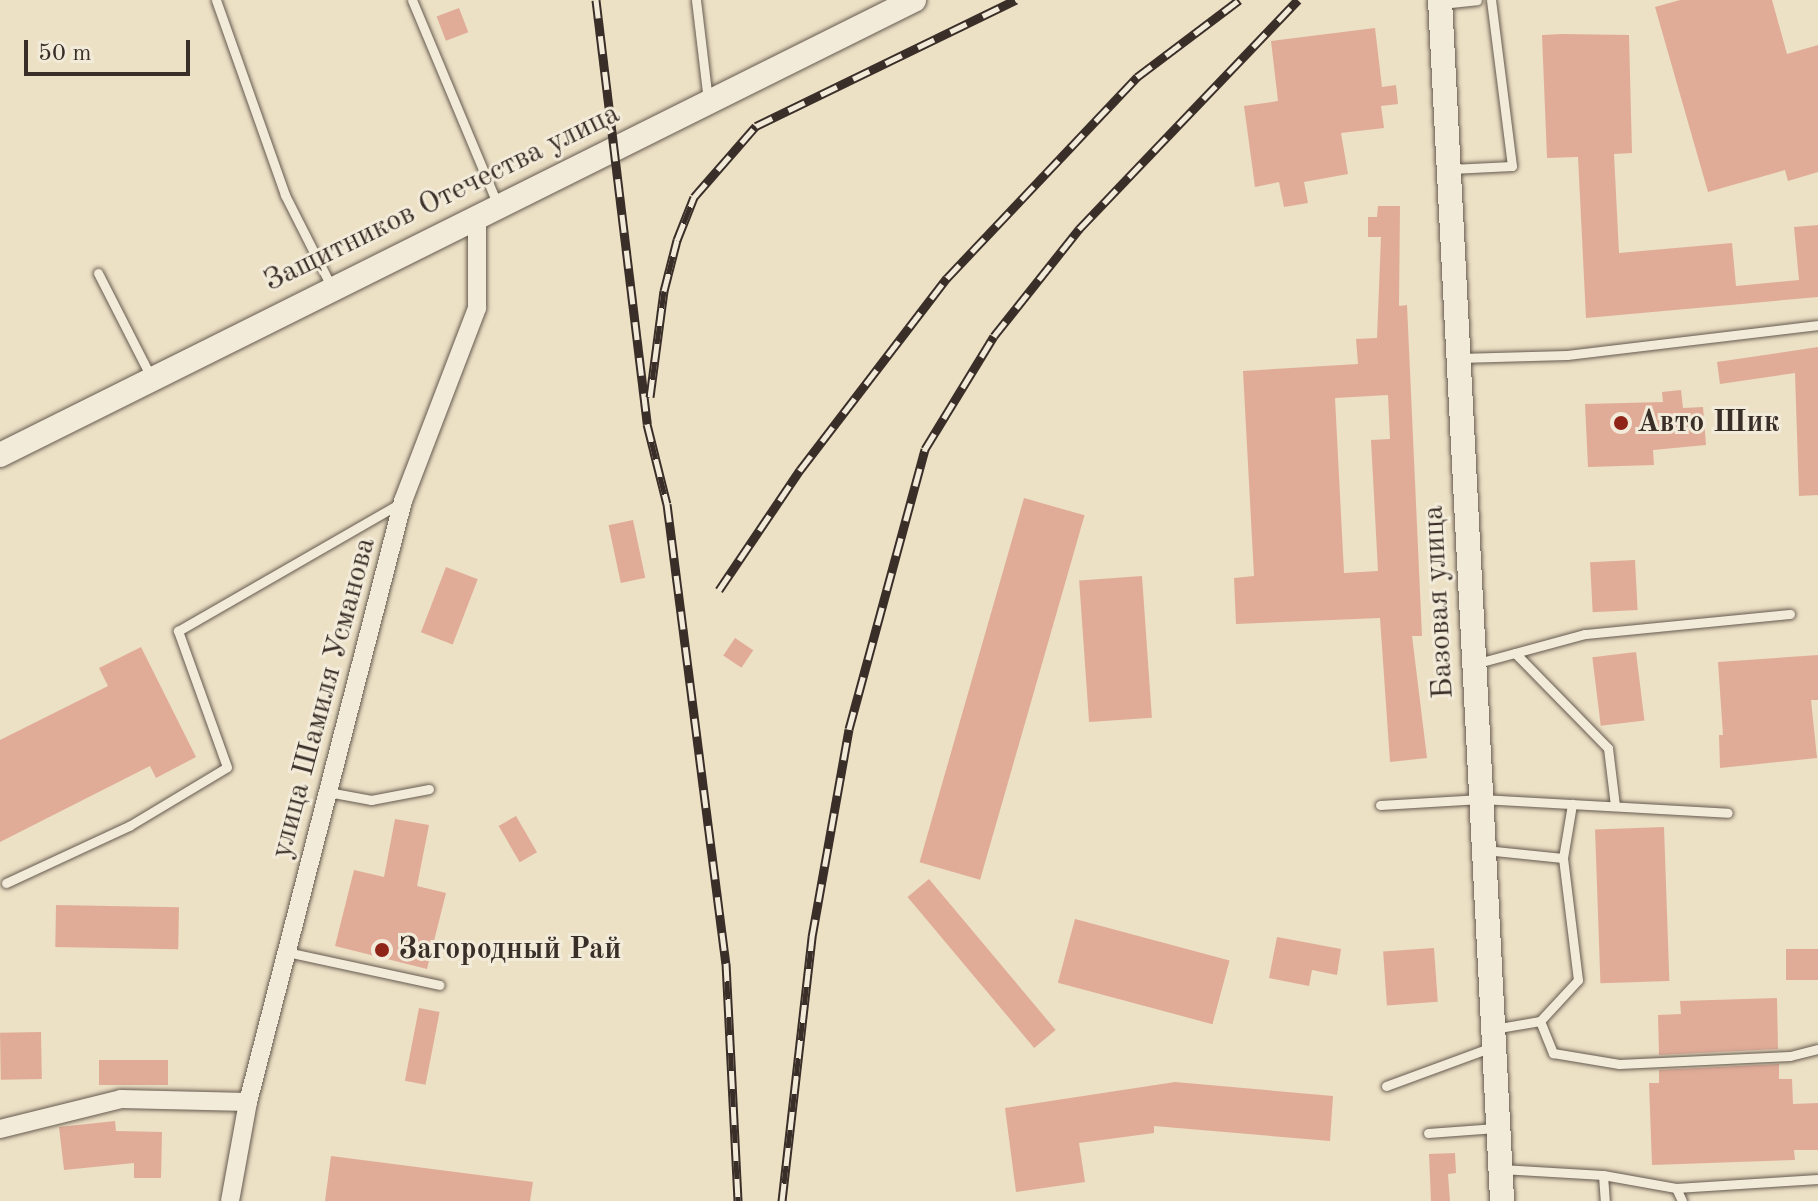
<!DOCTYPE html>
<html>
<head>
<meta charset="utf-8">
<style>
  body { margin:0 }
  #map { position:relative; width:1818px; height:1201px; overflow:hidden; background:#ece0c5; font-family:"Old Standard TT",serif }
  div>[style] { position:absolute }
  .building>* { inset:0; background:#e0ac98; transform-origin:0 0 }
  .roads { filter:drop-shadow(0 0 2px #665a4f) drop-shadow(0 0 2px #665a4f) }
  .lane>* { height:9px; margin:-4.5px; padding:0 4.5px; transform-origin:4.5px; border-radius:4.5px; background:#f3ebd9 }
  .street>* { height:18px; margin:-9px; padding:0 9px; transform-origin:9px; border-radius:9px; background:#f3ebd9 }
  .secondary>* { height:24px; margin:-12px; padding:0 12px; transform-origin:12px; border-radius:12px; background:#f3ebd9 }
  .rail>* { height:9px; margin-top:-4.5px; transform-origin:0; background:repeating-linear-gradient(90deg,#f3ebd9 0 18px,#3a2e28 0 36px); box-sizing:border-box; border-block:2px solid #3a2e28 }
  .dots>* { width:22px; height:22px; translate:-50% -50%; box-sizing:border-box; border:4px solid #f3ebd9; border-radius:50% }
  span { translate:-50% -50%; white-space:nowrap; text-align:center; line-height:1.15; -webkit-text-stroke:6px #f3ebd9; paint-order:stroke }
  .street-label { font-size:30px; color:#3a2e28 }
  .poi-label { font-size:30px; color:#3a2e28; font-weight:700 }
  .left { translate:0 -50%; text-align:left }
  .scale { position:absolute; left:24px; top:40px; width:166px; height:36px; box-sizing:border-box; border:4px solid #3a2e28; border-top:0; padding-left:10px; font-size:24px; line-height:28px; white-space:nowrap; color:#3a2e28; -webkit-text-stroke:6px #f3ebd9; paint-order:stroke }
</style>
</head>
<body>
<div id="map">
  <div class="building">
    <i style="clip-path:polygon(1680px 0,1772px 0,1787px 54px,1818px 45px,1818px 172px,1788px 181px,1785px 170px,1708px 192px,1655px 7px)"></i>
    <i style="left:459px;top:8px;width:26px;height:24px;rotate:69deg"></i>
    <i style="clip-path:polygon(1375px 28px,1382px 87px,1396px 85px,1398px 104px,1381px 106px,1384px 128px,1341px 133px,1348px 174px,1304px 182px,1308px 203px,1284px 207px,1279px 182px,1255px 187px,1244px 106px,1278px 101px,1271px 41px)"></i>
    <i style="clip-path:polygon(1562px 34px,1629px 35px,1632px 153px,1614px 154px,1619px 253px,1732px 243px,1736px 286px,1799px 280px,1794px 227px,1818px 225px,1818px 297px,1586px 318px,1578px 157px,1547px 158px,1542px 35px)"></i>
    <i style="clip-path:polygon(evenodd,1378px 206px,1400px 206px,1399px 306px,1407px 305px,1422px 636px,1412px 636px,1427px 758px,1390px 762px,1380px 618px,1236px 624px,1234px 578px,1254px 576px,1243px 371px,1358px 364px,1356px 339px,1377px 338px,1381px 237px,1368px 237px,1368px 217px,1377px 217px,1378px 206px,1388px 395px,1390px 439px,1371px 440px,1378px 571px,1344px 573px,1335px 398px,1388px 395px)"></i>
    <i style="clip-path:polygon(1818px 347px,1818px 495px,1799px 496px,1795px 373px,1720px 384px,1717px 362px)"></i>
    <i style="clip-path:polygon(1681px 390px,1683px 408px,1703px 407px,1706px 445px,1653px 450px,1654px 465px,1588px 467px,1585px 404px,1663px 402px,1662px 392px)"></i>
    <i style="left:1024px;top:498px;width:63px;height:379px;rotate:16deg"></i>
    <i style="left:633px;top:520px;width:59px;height:25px;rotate:78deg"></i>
    <i style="left:1635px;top:560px;width:50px;height:45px;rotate:87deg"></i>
    <i style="left:446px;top:567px;width:34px;height:70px;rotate:21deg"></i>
    <i style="left:1142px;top:576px;width:142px;height:63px;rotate:86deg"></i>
    <i style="left:735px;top:638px;width:22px;height:21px;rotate:34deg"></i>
    <i style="clip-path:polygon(141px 647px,196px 757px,156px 778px,150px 766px,0 842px,0 740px,108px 686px,99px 668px)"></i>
    <i style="left:1636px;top:652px;width:69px;height:44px;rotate:83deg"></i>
    <i style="clip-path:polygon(1818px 655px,1818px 700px,1811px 700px,1817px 758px,1720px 768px,1719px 735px,1723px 735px,1718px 662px)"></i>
    <i style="left:516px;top:816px;width:42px;height:20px;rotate:60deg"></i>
    <i style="clip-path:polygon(395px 819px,429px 825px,417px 886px,446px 893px,427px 969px,335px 946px,354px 870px,384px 877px)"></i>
    <i style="left:1664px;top:827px;width:154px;height:69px;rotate:88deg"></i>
    <i style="left:929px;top:879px;width:197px;height:28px;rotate:50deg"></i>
    <i style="left:56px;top:905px;width:123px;height:42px;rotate:1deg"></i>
    <i style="left:1075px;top:919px;width:160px;height:66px;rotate:15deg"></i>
    <i style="clip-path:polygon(1277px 937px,1341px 949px,1337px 975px,1312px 970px,1309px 986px,1269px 978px)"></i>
    <i style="left:1434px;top:948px;width:54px;height:51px;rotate:86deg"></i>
    <i style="left:1818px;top:949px;width:31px;height:32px;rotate:90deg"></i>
    <i style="clip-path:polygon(1777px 998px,1778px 1049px,1659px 1055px,1658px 1015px,1681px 1014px,1680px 1001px)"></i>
    <i style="left:419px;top:1008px;width:21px;height:74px;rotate:11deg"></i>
    <i style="left:41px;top:1032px;width:47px;height:41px;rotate:89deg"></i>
    <i style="left:168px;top:1060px;width:25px;height:69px;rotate:90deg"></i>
    <i style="clip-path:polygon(1779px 1064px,1779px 1079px,1792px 1079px,1793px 1104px,1818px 1103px,1818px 1150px,1794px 1150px,1795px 1160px,1652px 1165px,1649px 1083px,1659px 1083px,1659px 1070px)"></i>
    <i style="clip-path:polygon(1175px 1082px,1333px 1096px,1330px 1141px,1154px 1126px,1154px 1133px,1079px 1143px,1085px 1182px,1016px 1192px,1005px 1108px)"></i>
    <i style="clip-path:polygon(115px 1121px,116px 1131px,162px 1132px,161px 1178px,134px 1178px,134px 1163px,64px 1170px,59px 1127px)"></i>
    <i style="clip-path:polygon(1455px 1153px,1456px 1173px,1448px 1174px,1450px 1201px,1431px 1201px,1429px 1154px)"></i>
    <i style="clip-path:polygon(331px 1156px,533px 1182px,530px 1201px,325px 1201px)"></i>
  </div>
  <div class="roads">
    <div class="lane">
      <i style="left:216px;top:0;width:207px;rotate:70.5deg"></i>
      <i style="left:285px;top:195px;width:104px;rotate:63.2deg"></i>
      <i style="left:412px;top:0;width:223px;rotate:67.3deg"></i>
      <i style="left:696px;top:0;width:101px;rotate:83.2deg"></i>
      <i style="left:1441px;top:4px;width:36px;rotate:-6deg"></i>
      <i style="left:1451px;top:169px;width:61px;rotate:-2.8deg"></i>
      <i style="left:1512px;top:166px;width:167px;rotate:-97.2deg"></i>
      <i style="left:98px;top:273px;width:117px;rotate:63deg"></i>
      <i style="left:1459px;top:358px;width:108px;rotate:-1.6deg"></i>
      <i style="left:1567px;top:355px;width:253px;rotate:-6.8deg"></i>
      <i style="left:1515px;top:653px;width:133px;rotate:45.6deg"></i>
      <i style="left:1608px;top:748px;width:58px;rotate:83.1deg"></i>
      <i style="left:1478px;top:663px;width:111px;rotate:-15.2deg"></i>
      <i style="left:1585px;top:634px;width:206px;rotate:-5.6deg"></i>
      <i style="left:328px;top:792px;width:44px;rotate:10.5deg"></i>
      <i style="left:371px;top:800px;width:59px;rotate:-10.7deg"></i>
      <i style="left:1380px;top:805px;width:101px;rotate:-3.4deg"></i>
      <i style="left:1481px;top:799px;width:247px;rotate:3.2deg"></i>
      <i style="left:1485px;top:850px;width:78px;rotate:5.9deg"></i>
      <i style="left:1563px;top:858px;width:123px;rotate:83deg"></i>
      <i style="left:1578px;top:980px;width:56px;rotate:132.8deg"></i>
      <i style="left:1540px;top:1021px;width:48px;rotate:170.3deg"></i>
      <i style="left:1563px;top:858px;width:55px;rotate:-80.5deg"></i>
      <i style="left:6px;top:883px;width:136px;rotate:-24.9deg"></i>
      <i style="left:129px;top:826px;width:114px;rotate:-31deg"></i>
      <i style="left:227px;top:767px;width:145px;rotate:-109.8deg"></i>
      <i style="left:178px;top:631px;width:258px;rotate:-29.9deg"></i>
      <i style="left:287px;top:952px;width:156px;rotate:12.2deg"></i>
      <i style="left:1540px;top:1021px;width:35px;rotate:68deg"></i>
      <i style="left:1553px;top:1053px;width:67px;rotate:9.5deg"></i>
      <i style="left:1619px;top:1064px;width:171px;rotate:-2.7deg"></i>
      <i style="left:1790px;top:1056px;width:29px;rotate:-14deg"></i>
      <i style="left:1386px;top:1086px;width:113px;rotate:-20.2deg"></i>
      <i style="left:1428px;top:1133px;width:68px;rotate:-4.2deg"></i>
      <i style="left:1501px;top:1169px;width:102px;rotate:3.4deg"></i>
      <i style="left:1603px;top:1175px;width:74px;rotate:10.1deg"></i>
      <i style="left:1676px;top:1188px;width:142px;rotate:-3.6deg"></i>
      <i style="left:1603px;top:1175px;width:26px;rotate:86deg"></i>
      <i style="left:1676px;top:1188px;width:14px;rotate:65deg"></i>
    </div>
    <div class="street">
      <i style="left:0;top:1129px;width:125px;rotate:-13.9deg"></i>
      <i style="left:121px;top:1099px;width:127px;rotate:1.4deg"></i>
      <i style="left:230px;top:1201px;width:101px;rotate:-79.7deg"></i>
      <i style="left:248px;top:1102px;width:621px;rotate:-75.54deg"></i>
      <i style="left:403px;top:501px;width:207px;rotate:-69deg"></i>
      <i style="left:477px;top:308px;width:93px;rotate:-90deg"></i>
    </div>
    <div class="secondary">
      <i style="left:1440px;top:0;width:1203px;rotate:87.04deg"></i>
      <i style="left:0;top:455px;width:1021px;rotate:-26.46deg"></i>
    </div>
  </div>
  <div class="rail">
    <i style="left:596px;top:0;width:427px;rotate:83.1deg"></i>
    <i style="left:647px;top:424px;width:82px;rotate:76deg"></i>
    <i style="left:667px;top:504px;width:463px;rotate:82.7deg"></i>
    <i style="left:726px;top:963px;width:238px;rotate:87.1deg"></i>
    <i style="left:650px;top:397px;width:107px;rotate:-82.5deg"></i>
    <i style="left:664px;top:291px;width:53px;rotate:-75.7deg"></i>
    <i style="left:677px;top:240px;width:46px;rotate:-68.4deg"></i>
    <i style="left:694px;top:197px;width:94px;rotate:-48.9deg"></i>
    <i style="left:756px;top:126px;width:289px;rotate:-25.9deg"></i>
    <i style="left:719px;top:590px;width:145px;rotate:-56deg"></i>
    <i style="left:800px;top:470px;width:242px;rotate:-52.6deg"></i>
    <i style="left:947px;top:278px;width:277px;rotate:-46.6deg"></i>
    <i style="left:1137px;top:77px;width:128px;rotate:-37deg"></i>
    <i style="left:782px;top:1201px;width:266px;rotate:-83.5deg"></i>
    <i style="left:812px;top:937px;width:211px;rotate:-79.9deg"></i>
    <i style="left:849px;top:729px;width:290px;rotate:-74.8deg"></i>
    <i style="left:925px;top:449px;width:132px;rotate:-58.6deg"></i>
    <i style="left:994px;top:336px;width:137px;rotate:-51.5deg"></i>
    <i style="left:1079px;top:229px;width:317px;rotate:-46.3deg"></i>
  </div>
  <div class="dots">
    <i style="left:1621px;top:423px;background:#8f2418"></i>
    <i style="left:382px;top:950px;background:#8f2418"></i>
  </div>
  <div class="street-label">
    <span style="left:442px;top:198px;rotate:-26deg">Защитников Отечества улица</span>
    <span style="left:1439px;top:602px;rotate:-93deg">Базовая улица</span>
    <span style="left:324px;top:698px;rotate:-75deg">улица Шамиля Усманова</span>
  </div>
  <div class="poi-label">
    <span class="left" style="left:1637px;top:423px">Авто Шик</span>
    <span class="left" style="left:398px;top:950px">Загородный Рай</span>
  </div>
  <div class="scale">50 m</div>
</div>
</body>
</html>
